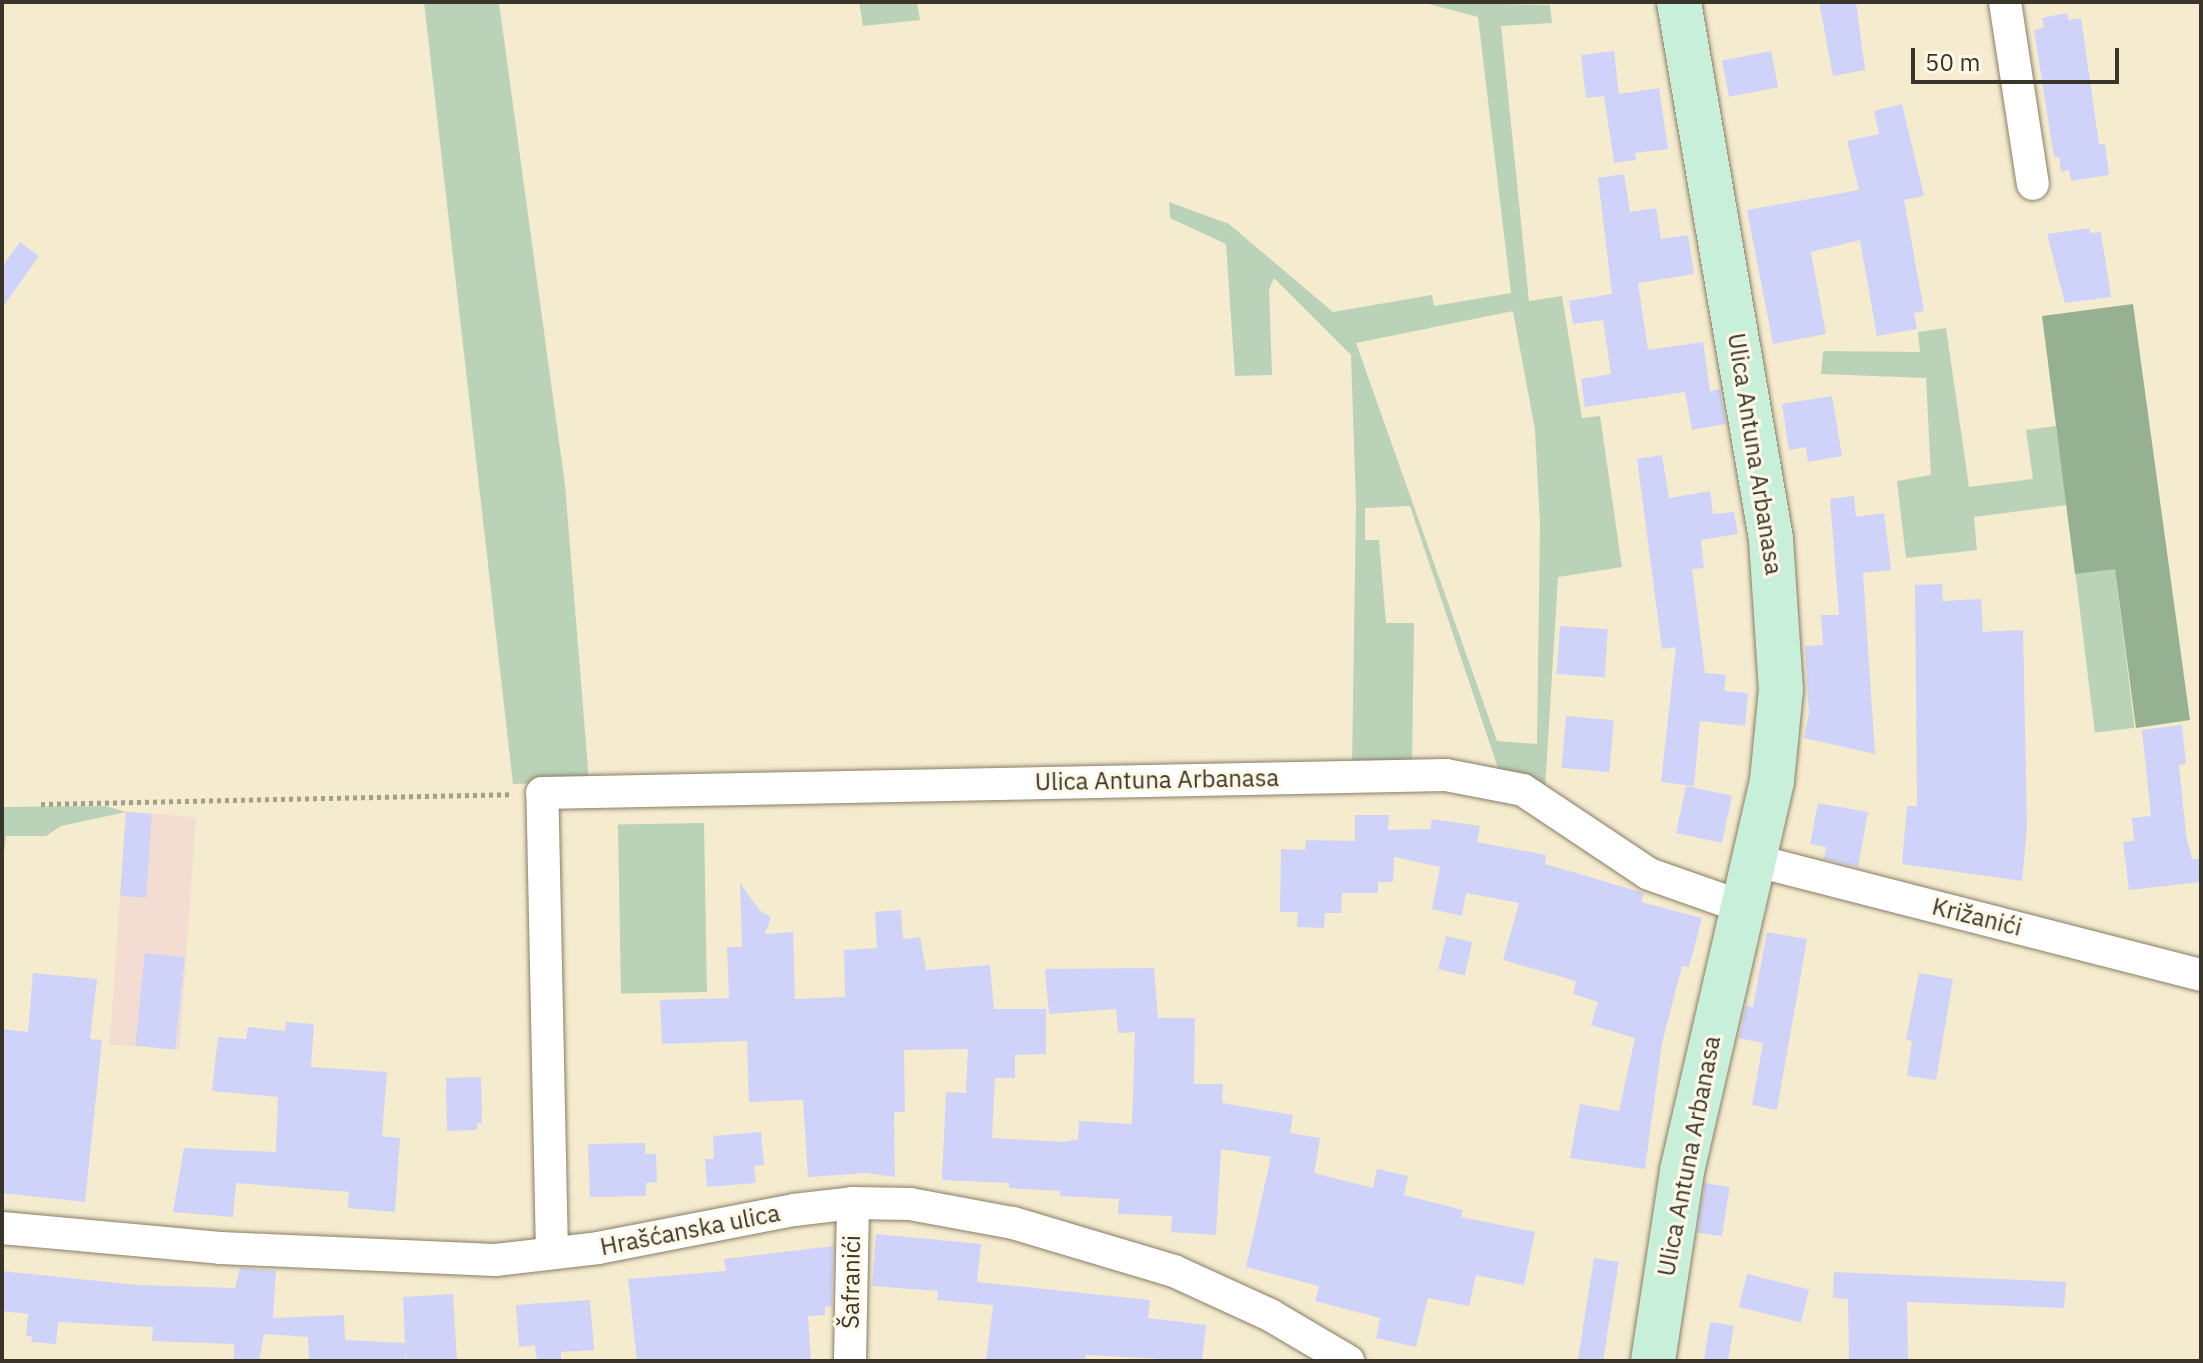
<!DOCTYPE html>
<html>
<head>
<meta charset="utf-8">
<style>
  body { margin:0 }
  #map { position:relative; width:2203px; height:1363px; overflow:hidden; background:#f5ebcf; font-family:"IBM Plex Sans",sans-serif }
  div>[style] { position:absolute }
  .industrial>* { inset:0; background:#f3dcd1; transform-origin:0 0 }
  .green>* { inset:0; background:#bad2b7; transform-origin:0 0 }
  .forest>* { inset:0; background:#96b192 }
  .building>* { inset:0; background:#d0d3f9; transform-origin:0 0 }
  .path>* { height:5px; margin-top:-2.5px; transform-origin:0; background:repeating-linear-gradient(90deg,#a59e89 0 4px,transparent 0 8px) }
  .roads { filter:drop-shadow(0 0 2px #887e65) drop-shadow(0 0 2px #887e65) }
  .minor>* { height:32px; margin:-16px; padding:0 16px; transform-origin:16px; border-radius:16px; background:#fff }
  .secondary>* { height:44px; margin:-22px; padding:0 22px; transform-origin:22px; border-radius:22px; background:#c8efd9 }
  span { translate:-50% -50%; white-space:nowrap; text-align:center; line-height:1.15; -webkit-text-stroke:6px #fff8e7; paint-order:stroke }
  .street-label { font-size:24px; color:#39352a }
  .frame { position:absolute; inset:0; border:4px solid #39352a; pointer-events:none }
  .scale { position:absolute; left:1911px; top:48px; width:208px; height:36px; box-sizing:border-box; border:4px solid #39352a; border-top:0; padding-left:10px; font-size:24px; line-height:28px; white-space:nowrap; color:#39352a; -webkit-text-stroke:6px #fff8e7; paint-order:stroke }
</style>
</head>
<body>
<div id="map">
  <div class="industrial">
    <i style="left:126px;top:812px;width:70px;height:233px;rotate:4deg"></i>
  </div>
  <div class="green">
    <i style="clip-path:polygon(424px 2px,499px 3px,565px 485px,589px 781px,513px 784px)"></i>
    <i style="clip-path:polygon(859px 2px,917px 2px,920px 20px,863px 26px)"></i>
    <i style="clip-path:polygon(evenodd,1421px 2px,1550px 5px,1552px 23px,1501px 26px,1529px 301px,1562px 296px,1582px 418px,1600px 416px,1622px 567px,1558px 577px,1545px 789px,1523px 773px,1499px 771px,1410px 506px,1365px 508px,1365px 540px,1379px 540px,1386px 623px,1414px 623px,1412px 765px,1352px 767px,1356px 505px,1351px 355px,1274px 278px,1269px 290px,1272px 375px,1235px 376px,1226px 244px,1170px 218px,1169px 202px,1229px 224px,1333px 312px,1432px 295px,1434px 306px,1511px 293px,1478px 17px,1421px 2px,1513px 311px,1535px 430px,1540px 524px,1537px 744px,1497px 741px,1356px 343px,1513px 311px)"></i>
    <i style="clip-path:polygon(1946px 328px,1969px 487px,2033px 479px,2026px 430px,2056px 426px,2067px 505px,1974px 517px,1977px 550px,1906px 558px,1897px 481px,1931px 475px,1926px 378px,1821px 374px,1823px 351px,1920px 352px,1918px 332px)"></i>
    <i style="left:2115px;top:568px;width:161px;height:40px;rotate:83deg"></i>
    <i style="clip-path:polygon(106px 806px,126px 812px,61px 826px,46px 836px,6px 836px,2px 869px,2px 807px)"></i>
    <i style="left:704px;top:823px;width:169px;height:86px;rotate:89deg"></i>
  </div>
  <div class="forest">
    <i style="clip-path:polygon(2133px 304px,2190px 720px,2136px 728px,2115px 569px,2075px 574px,2042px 316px)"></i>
  </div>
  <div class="building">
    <i style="clip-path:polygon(1819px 2px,1856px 2px,1865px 70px,1833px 76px)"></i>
    <i style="clip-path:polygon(2067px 13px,2068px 20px,2081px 18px,2099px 144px,2105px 144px,2109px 175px,2071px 181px,2069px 170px,2061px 172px,2059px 157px,2054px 157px,2034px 30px,2044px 28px,2042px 18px)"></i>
    <i style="clip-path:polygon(1614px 51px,1619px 94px,1659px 88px,1668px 149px,1635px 153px,1636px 160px,1614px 163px,1604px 96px,1586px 98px,1581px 55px)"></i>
    <i style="left:1771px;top:51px;width:37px;height:50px;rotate:79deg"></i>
    <i style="clip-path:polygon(1902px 104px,1924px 196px,1904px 200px,1924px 311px,1914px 313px,1917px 329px,1877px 336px,1860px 240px,1811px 252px,1826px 334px,1773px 344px,1747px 210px,1859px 190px,1847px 141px,1879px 134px,1874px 111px)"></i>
    <i style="clip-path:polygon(1624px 174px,1630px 212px,1656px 208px,1661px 239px,1688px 235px,1694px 274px,1638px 283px,1648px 350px,1703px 342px,1710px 391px,1720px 389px,1726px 424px,1692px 430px,1685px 392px,1585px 407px,1581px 379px,1611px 374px,1603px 320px,1573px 324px,1569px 301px,1612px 294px,1598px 178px)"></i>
    <i style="clip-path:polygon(2090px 228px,2090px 233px,2101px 232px,2111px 297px,2065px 303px,2047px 234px)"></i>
    <i style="clip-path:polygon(20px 242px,39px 256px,2px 308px,2px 267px)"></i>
    <i style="clip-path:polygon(1832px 396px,1842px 456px,1808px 462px,1806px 447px,1789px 450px,1782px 404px)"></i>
    <i style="clip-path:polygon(1662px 455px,1669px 498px,1710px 491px,1713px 514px,1734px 512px,1738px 534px,1701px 540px,1704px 568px,1692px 569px,1705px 673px,1726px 675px,1724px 691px,1748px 693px,1745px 726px,1700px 721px,1694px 786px,1661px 782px,1676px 647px,1662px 649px,1637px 459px)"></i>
    <i style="clip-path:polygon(1854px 496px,1856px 517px,1884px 513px,1891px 570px,1863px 573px,1875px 754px,1804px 738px,1809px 713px,1805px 646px,1823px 645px,1821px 615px,1839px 615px,1830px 499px)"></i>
    <i style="clip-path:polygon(1942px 584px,1943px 601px,1981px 599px,1983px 632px,2023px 630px,2027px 828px,2022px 881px,1902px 864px,1907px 806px,1917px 806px,1915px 585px)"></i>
    <i style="left:1560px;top:626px;width:48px;height:48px;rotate:4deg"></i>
    <i style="left:1566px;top:716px;width:48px;height:52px;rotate:5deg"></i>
    <i style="clip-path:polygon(2182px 725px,2186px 764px,2179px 765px,2186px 835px,2192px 859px,2201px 859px,2201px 882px,2129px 890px,2123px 842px,2134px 841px,2132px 818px,2151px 816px,2142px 730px)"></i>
    <i style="left:1686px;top:786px;width:47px;height:48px;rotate:12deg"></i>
    <i style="clip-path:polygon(1818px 803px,1868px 812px,1858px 867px,1824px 859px,1826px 847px,1810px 844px)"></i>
    <i style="left:126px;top:812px;width:26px;height:84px;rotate:4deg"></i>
    <i style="clip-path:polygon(1355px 815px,1389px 815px,1388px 830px,1430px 829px,1432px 819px,1480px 826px,1477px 842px,1546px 855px,1545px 864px,1644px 893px,1641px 902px,1702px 918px,1689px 967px,1682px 966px,1662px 1043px,1645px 1169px,1570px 1158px,1580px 1104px,1619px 1111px,1635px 1038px,1591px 1025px,1598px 1002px,1573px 994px,1576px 981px,1503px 960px,1519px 903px,1466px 893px,1462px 916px,1432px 909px,1440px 867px,1394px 857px,1393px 882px,1378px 882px,1378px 893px,1342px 893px,1341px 913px,1325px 913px,1324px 928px,1297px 927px,1298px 912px,1280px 912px,1281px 849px,1305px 850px,1306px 840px,1355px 841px)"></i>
    <i style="clip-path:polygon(740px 883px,760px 911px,771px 917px,765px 934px,793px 932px,795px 999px,845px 997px,844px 950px,877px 948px,875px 912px,901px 910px,903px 939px,920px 937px,926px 970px,990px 965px,994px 1009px,1046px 1009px,1046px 1054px,1015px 1055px,1015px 1078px,995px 1078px,992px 1138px,1063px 1142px,1078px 1139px,1079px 1121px,1132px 1124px,1135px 1032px,1118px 1033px,1116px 1009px,1049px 1014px,1045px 969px,1154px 968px,1158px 1018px,1195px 1018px,1194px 1084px,1223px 1084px,1222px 1103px,1293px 1115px,1290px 1133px,1320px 1138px,1314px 1173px,1373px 1188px,1377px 1169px,1408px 1176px,1404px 1195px,1463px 1210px,1461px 1217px,1535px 1232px,1524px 1285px,1476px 1275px,1469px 1306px,1428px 1298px,1416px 1347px,1376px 1338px,1380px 1318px,1315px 1301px,1319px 1286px,1246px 1267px,1271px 1157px,1221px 1149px,1216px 1235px,1171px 1232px,1172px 1216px,1118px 1214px,1119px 1199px,1060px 1196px,1060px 1191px,1009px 1188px,1009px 1183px,942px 1180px,946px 1092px,966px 1093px,968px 1049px,904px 1050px,905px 1112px,894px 1112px,895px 1177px,866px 1173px,808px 1177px,803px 1100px,749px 1102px,747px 1041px,662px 1044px,660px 1000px,729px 998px,727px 947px,742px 947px)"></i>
    <i style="clip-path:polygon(1767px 932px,1807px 939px,1777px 1110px,1752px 1105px,1763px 1043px,1739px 1038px,1746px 1006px,1753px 1007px)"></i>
    <i style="left:1446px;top:936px;width:27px;height:34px;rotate:13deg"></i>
    <i style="left:145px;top:953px;width:40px;height:93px;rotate:6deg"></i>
    <i style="clip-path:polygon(33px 973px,97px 979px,90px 1039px,102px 1040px,85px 1202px,2px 1193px,2px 1029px,28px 1032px)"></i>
    <i style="clip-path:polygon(1919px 973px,1953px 979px,1936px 1080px,1907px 1076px,1912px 1041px,1906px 1040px)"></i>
    <i style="clip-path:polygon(286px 1022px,314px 1024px,311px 1067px,387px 1072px,382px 1136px,400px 1138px,395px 1212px,348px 1208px,349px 1192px,236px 1183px,233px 1217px,173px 1212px,184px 1148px,276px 1152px,278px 1097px,212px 1091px,218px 1037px,246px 1039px,248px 1027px,285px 1031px)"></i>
    <i style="clip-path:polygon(481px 1077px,482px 1123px,477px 1123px,477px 1130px,447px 1131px,446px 1078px)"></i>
    <i style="clip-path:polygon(761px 1132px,764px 1165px,754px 1166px,756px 1183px,707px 1187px,705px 1159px,714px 1159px,713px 1136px)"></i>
    <i style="clip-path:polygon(645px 1143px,645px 1154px,656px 1154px,657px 1182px,646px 1183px,646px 1196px,590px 1197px,588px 1144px)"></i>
    <i style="left:1705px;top:1183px;width:25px;height:50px;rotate:9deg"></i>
    <i style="clip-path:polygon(876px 1234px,981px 1244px,977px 1282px,1150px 1300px,1148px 1318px,1206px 1325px,1202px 1361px,1086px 1355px,1085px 1361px,986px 1361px,993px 1305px,937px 1300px,938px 1291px,872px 1286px)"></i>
    <i style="clip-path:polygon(833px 1246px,832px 1306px,825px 1307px,825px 1315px,808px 1316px,811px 1361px,637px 1361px,628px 1279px,726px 1271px,724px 1259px)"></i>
    <i style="left:1594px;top:1258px;width:25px;height:104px;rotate:9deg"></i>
    <i style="clip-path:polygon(240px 1268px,276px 1271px,273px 1318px,344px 1315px,345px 1340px,405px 1343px,403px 1297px,453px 1294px,457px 1361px,406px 1361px,405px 1344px,405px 1361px,309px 1361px,308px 1337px,264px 1334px,259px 1361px,234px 1361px,234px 1344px,152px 1341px,153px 1327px,58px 1322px,56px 1344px,31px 1342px,32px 1336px,26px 1336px,28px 1314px,2px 1311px,2px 1271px,137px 1285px,235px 1288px)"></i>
    <i style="clip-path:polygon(1834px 1272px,2066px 1282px,2064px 1308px,1907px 1302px,1908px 1361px,1849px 1361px,1848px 1299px,1833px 1298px)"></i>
    <i style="left:1747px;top:1274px;width:64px;height:34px;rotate:14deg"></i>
    <i style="clip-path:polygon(590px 1300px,594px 1350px,561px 1352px,561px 1361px,537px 1361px,535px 1345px,519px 1347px,516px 1305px)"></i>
    <i style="left:1710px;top:1322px;width:24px;height:39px;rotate:9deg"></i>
  </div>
  <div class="path">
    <i style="left:41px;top:804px;width:472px;rotate:-1.2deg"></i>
  </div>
  <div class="roads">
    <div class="minor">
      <i style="left:2005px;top:2px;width:184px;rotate:81.3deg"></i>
      <i style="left:1753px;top:860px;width:463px;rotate:14.4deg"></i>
      <i style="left:2px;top:1228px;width:219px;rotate:5.2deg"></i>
      <i style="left:220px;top:1248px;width:275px;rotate:2.5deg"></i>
      <i style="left:495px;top:1260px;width:104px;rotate:-6.6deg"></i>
      <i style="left:598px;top:1248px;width:200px;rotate:-11deg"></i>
      <i style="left:794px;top:1210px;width:59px;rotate:-6.8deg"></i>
      <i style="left:853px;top:1203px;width:57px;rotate:1deg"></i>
      <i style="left:910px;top:1204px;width:105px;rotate:10.5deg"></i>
      <i style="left:1013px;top:1223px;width:168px;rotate:16.6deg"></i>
      <i style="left:1174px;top:1271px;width:106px;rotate:24.6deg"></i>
      <i style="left:1270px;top:1315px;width:91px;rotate:30.5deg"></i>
      <i style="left:552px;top:1253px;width:460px;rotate:-91.2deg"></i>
      <i style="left:542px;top:793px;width:904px;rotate:-1.14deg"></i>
      <i style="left:1446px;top:775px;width:78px;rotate:11deg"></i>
      <i style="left:1523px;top:790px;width:151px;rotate:33.7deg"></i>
      <i style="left:1649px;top:874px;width:96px;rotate:19.4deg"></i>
      <i style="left:850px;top:1361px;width:158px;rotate:-88.9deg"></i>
    </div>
    <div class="secondary">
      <i style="left:1653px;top:1361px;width:192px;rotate:-81.3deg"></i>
      <i style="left:1682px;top:1171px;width:400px;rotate:-77deg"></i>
      <i style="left:1772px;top:781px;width:91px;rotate:-84.4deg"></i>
      <i style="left:1781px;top:690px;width:151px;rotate:-93.8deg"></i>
      <i style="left:1771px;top:539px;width:545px;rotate:-99.72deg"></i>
    </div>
  </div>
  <div class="street-label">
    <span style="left:1755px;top:454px;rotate:81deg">Ulica Antuna Arbanasa</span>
    <span style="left:1157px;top:780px;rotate:-1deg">Ulica Antuna Arbanasa</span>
    <span style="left:1977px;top:917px;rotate:14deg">Križanići</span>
    <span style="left:1689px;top:1156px;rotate:-79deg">Ulica Antuna Arbanasa</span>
    <span style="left:690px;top:1230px;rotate:-11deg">Hrašćanska ulica</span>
    <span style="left:851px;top:1282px;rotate:-89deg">Šafranići</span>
  </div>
  <div class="frame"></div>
  <div class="scale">50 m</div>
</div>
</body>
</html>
